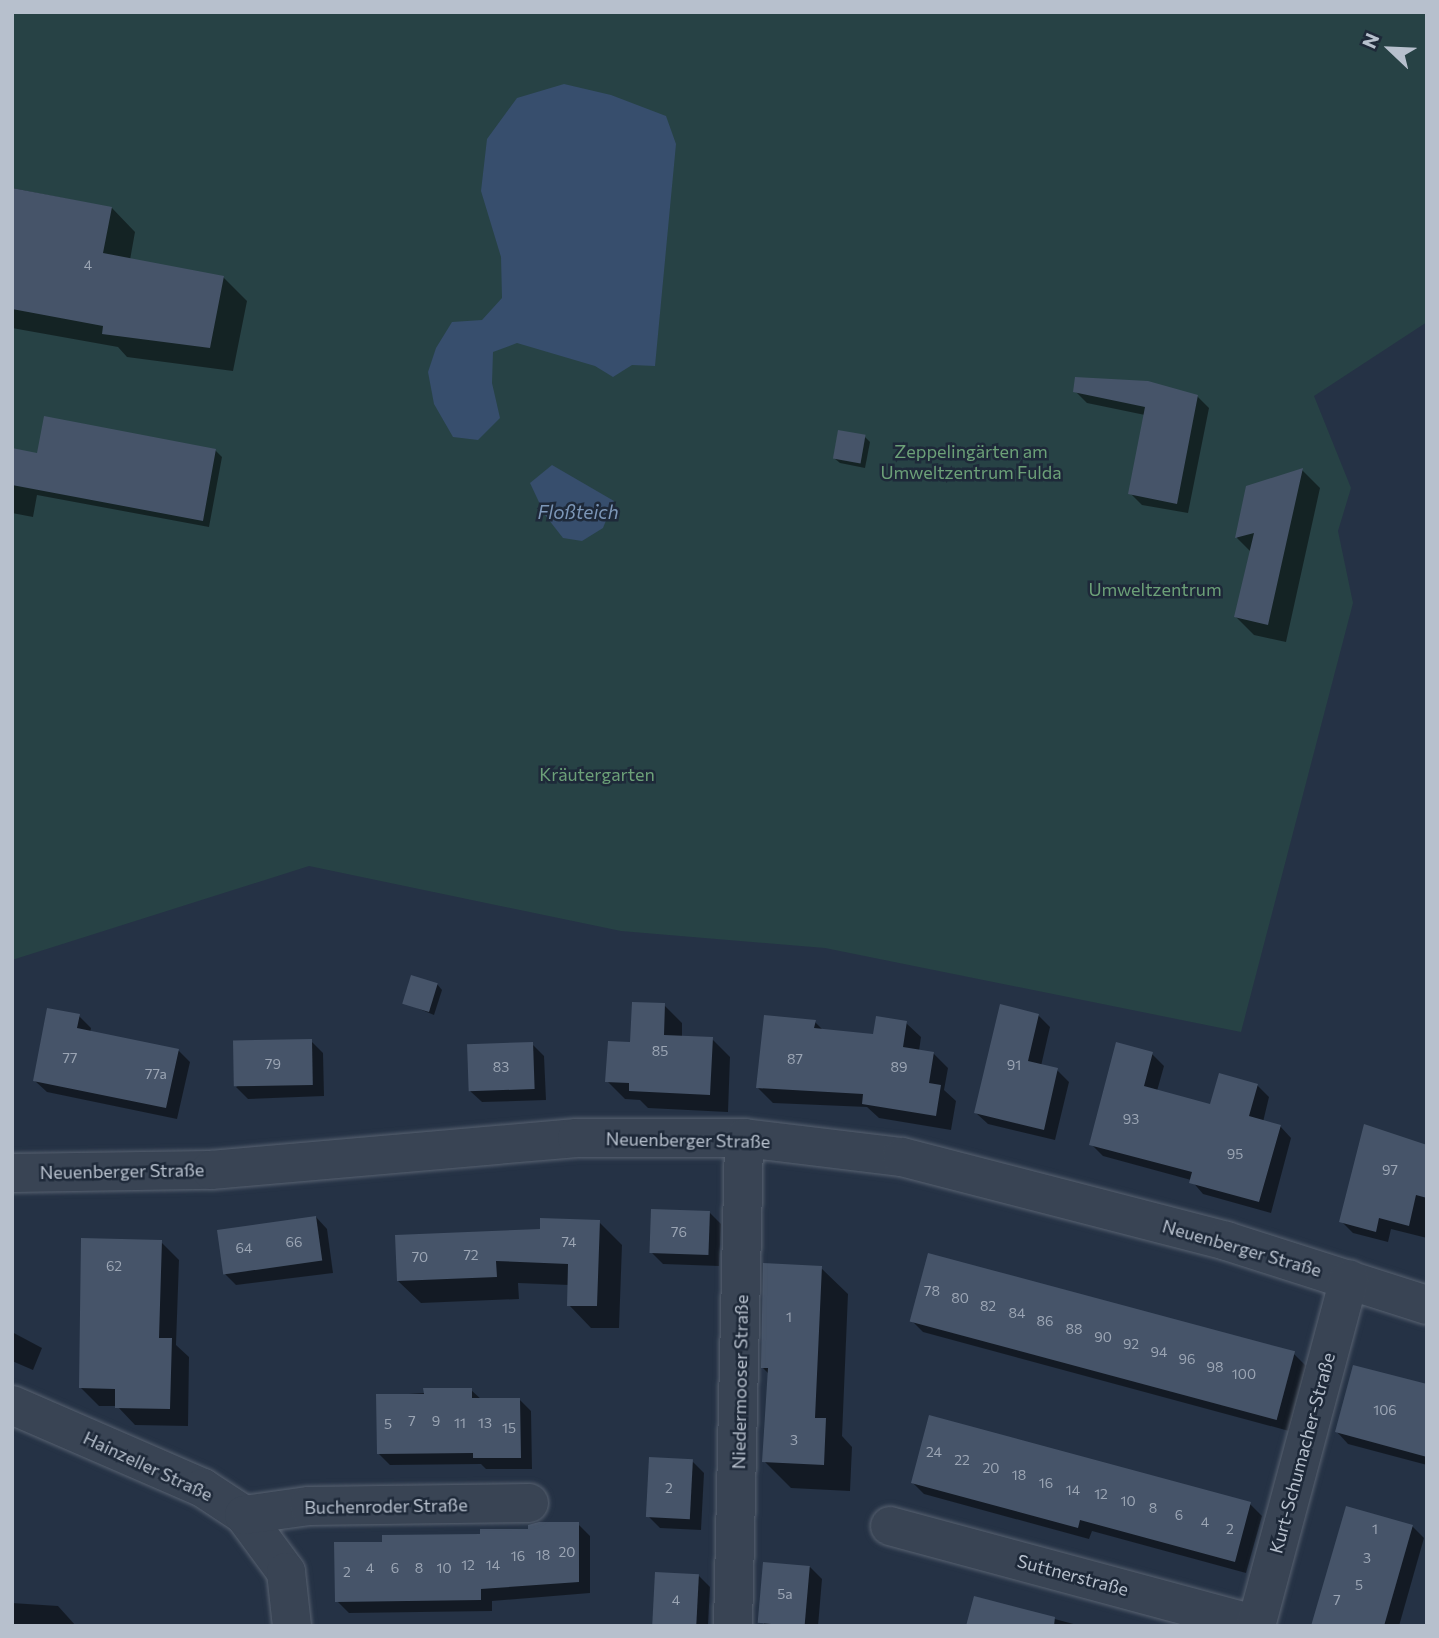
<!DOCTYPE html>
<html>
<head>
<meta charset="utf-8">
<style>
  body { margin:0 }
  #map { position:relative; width:1439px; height:1638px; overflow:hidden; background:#253245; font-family:Commissioner,sans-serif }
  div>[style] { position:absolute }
  .green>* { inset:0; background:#274245 }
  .water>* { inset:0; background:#374e6d }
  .shadow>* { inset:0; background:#0007 }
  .building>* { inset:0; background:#465469; transform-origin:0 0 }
  .roads { filter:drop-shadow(0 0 2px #586271) drop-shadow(0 0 2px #586271) }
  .minor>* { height:38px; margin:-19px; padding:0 19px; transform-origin:19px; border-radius:19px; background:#394454 }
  span { translate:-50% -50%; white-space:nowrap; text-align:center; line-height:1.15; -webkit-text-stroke:5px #1e2939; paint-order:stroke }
  .number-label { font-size:14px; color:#9ba5b4 }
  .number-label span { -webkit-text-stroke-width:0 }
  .park-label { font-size:18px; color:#6ca078 }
  .street-label { font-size:18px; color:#b7c0cd }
  .water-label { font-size:19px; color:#7c96b7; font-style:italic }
  .frame { position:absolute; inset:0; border:14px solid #b7c0cd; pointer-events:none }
  .north { position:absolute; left:1355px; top:14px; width:70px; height:70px; -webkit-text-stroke:5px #1e2939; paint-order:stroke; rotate:293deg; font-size:19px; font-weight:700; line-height:28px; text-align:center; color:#b7c0cd }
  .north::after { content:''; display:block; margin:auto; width:24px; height:32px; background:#b7c0cd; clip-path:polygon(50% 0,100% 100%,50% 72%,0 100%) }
</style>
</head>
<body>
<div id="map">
  <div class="green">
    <i style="clip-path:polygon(12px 12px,1427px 12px,1427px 322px,1314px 396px,1351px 488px,1338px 531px,1353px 603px,1241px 1032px,825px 948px,621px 931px,309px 866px,12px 960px)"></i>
  </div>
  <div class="water">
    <i style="clip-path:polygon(564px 84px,611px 95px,666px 116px,676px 144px,655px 366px,632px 365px,613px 377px,595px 366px,517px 343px,493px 352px,492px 383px,500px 418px,478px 440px,453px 437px,434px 404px,428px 372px,436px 348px,452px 322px,482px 320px,502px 298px,501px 257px,481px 191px,487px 139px,517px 98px)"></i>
    <i style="clip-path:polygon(552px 465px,614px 501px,603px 528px,582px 541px,563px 538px,545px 515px,530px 483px)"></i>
  </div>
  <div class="shadow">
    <i style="clip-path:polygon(12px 188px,112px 208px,135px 232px,130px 260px,223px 277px,247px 301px,233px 371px,127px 357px,118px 347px,12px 328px)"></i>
    <i style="clip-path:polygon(1075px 391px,1197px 396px,1209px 408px,1188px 513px,1142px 505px,1130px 493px,1145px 415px,1087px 403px)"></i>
    <i style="clip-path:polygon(865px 437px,870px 442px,865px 468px,840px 463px,834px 458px)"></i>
    <i style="clip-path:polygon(12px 450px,39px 455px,215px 450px,222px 457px,209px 527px,37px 495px,33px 517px,12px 513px)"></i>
    <i style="clip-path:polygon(1302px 470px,1320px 488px,1286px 642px,1254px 635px,1236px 617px,1251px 552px,1237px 538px,1248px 488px)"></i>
    <i style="clip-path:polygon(437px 984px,442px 990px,434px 1015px,405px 1003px)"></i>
    <i style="clip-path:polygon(664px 1005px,682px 1023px,682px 1038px,712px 1039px,730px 1057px,728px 1112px,648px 1108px,640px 1100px,625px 1099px,607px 1081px)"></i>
    <i style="clip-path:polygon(1038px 1015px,1050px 1027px,1041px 1066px,1057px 1070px,1069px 1082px,1055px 1140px,988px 1124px,976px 1113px)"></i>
    <i style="clip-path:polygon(79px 1016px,91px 1028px,90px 1033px,179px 1051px,190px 1062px,177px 1119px,47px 1092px,35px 1081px)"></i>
    <i style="clip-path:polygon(815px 1022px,824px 1031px,874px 1036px,906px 1023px,921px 1037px,919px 1051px,933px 1053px,948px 1068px,944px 1090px,956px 1101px,951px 1130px,879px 1118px,867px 1107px,773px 1103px,758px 1088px)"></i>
    <i style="clip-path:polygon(311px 1041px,323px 1053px,324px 1096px,248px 1099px,236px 1087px)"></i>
    <i style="clip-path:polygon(532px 1044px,544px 1056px,546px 1100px,482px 1102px,470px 1091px)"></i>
    <i style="clip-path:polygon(1152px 1054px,1164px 1066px,1157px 1091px,1212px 1106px,1257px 1085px,1269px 1097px,1263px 1122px,1280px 1126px,1291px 1138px,1271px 1213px,1203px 1194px,1191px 1180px,1103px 1156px,1091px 1144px)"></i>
    <i style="clip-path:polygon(1427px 1146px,1427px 1238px,1391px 1229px,1388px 1242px,1353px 1233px,1341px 1221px)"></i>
    <i style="clip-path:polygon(709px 1212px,721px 1224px,719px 1266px,663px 1264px,651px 1252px)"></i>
    <i style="clip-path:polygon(316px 1217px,327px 1229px,333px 1273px,236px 1285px,224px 1273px)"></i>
    <i style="clip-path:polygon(599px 1222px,622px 1245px,619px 1328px,591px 1328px,569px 1305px,569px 1285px,518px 1283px,519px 1299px,421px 1303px,398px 1281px)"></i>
    <i style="clip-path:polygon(161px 1242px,179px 1260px,176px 1345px,189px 1357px,188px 1426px,135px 1425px,117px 1406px,99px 1406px,81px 1388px)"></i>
    <i style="clip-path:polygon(821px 1268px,848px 1294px,842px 1436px,852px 1447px,850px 1491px,791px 1488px,764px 1461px,769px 1374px,762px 1367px)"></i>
    <i style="clip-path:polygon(911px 1320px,1294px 1354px,1306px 1366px,1289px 1431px,923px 1332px)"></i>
    <i style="clip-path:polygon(12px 1332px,42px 1348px,33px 1370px,12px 1361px)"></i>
    <i style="clip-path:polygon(1427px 1386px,1427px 1465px,1348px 1444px,1337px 1432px)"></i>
    <i style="clip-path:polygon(471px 1390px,482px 1400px,519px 1399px,531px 1411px,532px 1469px,486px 1469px,481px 1464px,390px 1465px,378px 1453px,378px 1396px)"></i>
    <i style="clip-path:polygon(692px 1461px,704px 1473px,701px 1530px,660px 1528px,648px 1516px)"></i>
    <i style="clip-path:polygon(912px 1482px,1250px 1504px,1262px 1516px,1246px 1573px,1092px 1531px,1089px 1539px,924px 1494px)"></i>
    <i style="clip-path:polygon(578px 1524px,590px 1536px,590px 1593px,492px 1601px,492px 1611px,349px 1613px,337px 1601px,384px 1544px)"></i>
    <i style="clip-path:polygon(1412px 1526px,1424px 1538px,1399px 1626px,1314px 1626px)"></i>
    <i style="clip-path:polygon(765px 1564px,810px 1567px,822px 1579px,818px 1626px,764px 1626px)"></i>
    <i style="clip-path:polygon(698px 1575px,710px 1587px,708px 1626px,654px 1626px)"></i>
    <i style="clip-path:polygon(975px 1598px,1081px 1626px,968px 1626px)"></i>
    <i style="clip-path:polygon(12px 1603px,58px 1606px,76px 1626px,12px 1626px)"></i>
  </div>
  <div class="building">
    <i style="clip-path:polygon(12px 188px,112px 207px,103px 253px,224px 276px,210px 348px,102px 334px,103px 326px,12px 309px)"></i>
    <i style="clip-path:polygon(1075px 377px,1148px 381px,1198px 395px,1177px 504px,1128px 494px,1145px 407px,1073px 392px)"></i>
    <i style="clip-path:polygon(44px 416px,216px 449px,203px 521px,12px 485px,12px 448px,37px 453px)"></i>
    <i style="left:838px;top:430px;width:28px;height:29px;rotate:10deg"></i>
    <i style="clip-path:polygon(1303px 468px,1268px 625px,1234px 617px,1254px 533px,1235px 538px,1246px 486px)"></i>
    <i style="left:411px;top:975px;width:28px;height:30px;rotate:17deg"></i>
    <i style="clip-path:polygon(632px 1002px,665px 1003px,664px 1035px,713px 1037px,710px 1095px,629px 1091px,629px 1083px,605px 1082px,608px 1041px,630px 1042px)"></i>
    <i style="clip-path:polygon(1000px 1004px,1039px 1014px,1028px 1061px,1058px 1068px,1044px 1130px,974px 1113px)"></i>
    <i style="clip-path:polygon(47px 1008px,80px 1014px,77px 1028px,179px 1049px,166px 1108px,33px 1081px)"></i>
    <i style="clip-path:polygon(764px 1015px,816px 1020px,814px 1028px,873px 1034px,876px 1016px,907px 1021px,903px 1047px,934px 1052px,929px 1083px,941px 1085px,936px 1116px,862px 1104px,863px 1094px,756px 1088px)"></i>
    <i style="left:312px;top:1039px;width:46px;height:79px;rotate:89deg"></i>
    <i style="left:533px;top:1042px;width:47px;height:66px;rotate:88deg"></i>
    <i style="clip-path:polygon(1116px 1042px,1153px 1052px,1144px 1086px,1210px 1104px,1219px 1073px,1258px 1084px,1249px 1116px,1281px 1125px,1259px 1202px,1189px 1183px,1192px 1172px,1089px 1145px)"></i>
    <i style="clip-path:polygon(1364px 1124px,1427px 1145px,1427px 1198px,1416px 1195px,1409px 1226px,1379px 1218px,1376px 1232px,1339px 1222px)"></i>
    <i style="left:651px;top:1209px;width:59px;height:44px;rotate:2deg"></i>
    <i style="left:316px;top:1216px;width:45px;height:100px;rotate:82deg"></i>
    <i style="clip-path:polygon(540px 1218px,600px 1220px,597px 1306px,567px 1306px,568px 1264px,496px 1261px,497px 1277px,397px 1281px,395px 1235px,540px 1229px)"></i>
    <i style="clip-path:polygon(81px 1238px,162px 1240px,159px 1338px,172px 1338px,170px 1409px,115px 1408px,115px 1389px,79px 1388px)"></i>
    <i style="left:928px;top:1253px;width:380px;height:71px;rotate:15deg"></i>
    <i style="clip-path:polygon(763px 1263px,822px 1266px,815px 1418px,826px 1418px,824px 1465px,762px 1462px,768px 1368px,761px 1368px)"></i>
    <i style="clip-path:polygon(1353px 1365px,1427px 1384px,1427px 1457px,1335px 1432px)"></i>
    <i style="clip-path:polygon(423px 1388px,472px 1388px,472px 1398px,520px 1398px,521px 1458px,473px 1458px,473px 1453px,377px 1454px,376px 1394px,424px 1394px)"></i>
    <i style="clip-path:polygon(929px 1415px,1251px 1502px,1235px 1562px,1080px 1520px,1078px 1528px,911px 1483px)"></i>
    <i style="left:649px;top:1457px;width:44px;height:60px;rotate:3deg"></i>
    <i style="clip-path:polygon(1346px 1506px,1413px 1525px,1384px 1626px,1311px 1626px)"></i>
    <i style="clip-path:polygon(539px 1522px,579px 1522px,579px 1582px,481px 1589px,481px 1600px,335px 1602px,334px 1542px,382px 1542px,382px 1535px,480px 1534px,480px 1529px,528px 1529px,528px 1525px)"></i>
    <i style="left:763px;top:1562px;width:47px;height:61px;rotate:5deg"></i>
    <i style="left:655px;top:1572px;width:44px;height:54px;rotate:3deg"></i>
    <i style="clip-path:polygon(974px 1596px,1055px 1617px,1054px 1626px,966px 1626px)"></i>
  </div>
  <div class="roads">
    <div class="minor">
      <i style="left:12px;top:1173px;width:199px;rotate:-0.9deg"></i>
      <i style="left:211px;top:1170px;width:367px;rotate:-5deg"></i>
      <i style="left:577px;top:1138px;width:167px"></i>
      <i style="left:744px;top:1138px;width:159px;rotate:6.9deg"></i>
      <i style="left:902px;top:1157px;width:335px;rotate:14.5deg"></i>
      <i style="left:1226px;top:1241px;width:211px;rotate:17.7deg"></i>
      <i style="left:12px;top:1405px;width:208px;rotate:23.5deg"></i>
      <i style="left:203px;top:1488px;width:49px;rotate:33.4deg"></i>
      <i style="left:244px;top:1515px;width:71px;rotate:53.6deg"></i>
      <i style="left:286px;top:1572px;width:54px;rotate:83.7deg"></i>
      <i style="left:244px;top:1515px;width:66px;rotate:-7.9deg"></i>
      <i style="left:309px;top:1506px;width:220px;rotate:-0.8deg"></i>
      <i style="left:890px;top:1526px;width:379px;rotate:15.1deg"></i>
      <i style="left:733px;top:1626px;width:488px;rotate:-88.7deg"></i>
      <i style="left:1256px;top:1626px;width:359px;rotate:-75deg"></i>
    </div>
  </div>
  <div class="number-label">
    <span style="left:88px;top:265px">4</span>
    <span style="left:660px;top:1051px">85</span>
    <span style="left:70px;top:1058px">77</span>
    <span style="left:795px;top:1059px">87</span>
    <span style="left:273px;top:1064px">79</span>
    <span style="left:1014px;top:1065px">91</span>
    <span style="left:501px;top:1067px">83</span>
    <span style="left:899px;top:1067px">89</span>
    <span style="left:156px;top:1074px">77a</span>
    <span style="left:1131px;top:1119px">93</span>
    <span style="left:1235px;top:1154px">95</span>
    <span style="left:1390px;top:1170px">97</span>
    <span style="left:679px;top:1232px">76</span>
    <span style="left:294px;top:1242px">66</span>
    <span style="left:569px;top:1242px">74</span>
    <span style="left:244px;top:1248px">64</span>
    <span style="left:471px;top:1255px">72</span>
    <span style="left:420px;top:1257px">70</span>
    <span style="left:114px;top:1266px">62</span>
    <span style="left:932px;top:1291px">78</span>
    <span style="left:960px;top:1298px">80</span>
    <span style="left:988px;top:1306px">82</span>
    <span style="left:1017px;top:1313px">84</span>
    <span style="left:789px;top:1317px">1</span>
    <span style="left:1045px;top:1321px">86</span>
    <span style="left:1074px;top:1329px">88</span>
    <span style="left:1103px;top:1337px">90</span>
    <span style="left:1131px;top:1344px">92</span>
    <span style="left:1159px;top:1352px">94</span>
    <span style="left:1187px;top:1359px">96</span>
    <span style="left:1215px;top:1367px">98</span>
    <span style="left:1244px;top:1374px">100</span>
    <span style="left:1385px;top:1410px">106</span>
    <span style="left:412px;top:1421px">7</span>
    <span style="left:436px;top:1421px">9</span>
    <span style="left:460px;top:1423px">11</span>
    <span style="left:485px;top:1423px">13</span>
    <span style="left:388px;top:1424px">5</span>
    <span style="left:509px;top:1428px">15</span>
    <span style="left:794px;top:1440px">3</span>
    <span style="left:934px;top:1452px">24</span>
    <span style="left:962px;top:1460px">22</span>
    <span style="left:991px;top:1468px">20</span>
    <span style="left:1019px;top:1475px">18</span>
    <span style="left:1046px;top:1483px">16</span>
    <span style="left:669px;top:1488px">2</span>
    <span style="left:1073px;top:1490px">14</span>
    <span style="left:1101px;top:1494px">12</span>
    <span style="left:1128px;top:1501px">10</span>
    <span style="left:1153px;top:1508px">8</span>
    <span style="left:1179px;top:1515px">6</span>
    <span style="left:1205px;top:1522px">4</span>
    <span style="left:1230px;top:1529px">2</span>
    <span style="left:1375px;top:1529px">1</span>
    <span style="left:567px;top:1552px">20</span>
    <span style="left:543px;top:1555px">18</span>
    <span style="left:518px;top:1556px">16</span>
    <span style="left:1367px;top:1558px">3</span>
    <span style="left:468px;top:1565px">12</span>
    <span style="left:493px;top:1565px">14</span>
    <span style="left:370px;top:1568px">4</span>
    <span style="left:395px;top:1568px">6</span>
    <span style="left:419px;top:1568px">8</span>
    <span style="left:444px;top:1568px">10</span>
    <span style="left:347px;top:1572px">2</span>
    <span style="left:1359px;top:1585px">5</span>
    <span style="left:785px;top:1594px">5a</span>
    <span style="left:676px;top:1600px">4</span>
    <span style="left:1337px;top:1600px">7</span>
  </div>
  <div class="park-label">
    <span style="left:971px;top:462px">Zeppelingärten am<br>Umweltzentrum Fulda</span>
    <span style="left:1155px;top:589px">Umweltzentrum</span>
    <span style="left:597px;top:774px">Kräutergarten</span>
  </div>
  <div class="street-label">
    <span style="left:688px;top:1140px;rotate:1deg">Neuenberger Straße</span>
    <span style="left:122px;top:1171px;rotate:-1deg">Neuenberger Straße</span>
    <span style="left:1242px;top:1248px;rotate:16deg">Neuenberger Straße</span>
    <span style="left:740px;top:1382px;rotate:-89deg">Niedermooser Straße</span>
    <span style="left:1302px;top:1453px;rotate:-75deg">Kurt-Schumacher-Straße</span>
    <span style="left:148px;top:1466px;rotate:25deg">Hainzeller Straße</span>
    <span style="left:386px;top:1506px;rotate:-1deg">Buchenroder Straße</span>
    <span style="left:1073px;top:1575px;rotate:15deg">Suttnerstraße</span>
  </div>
  <div class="water-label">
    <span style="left:578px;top:512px">Floßteich</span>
  </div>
  <div class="frame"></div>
  <div class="north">N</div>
</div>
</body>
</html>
